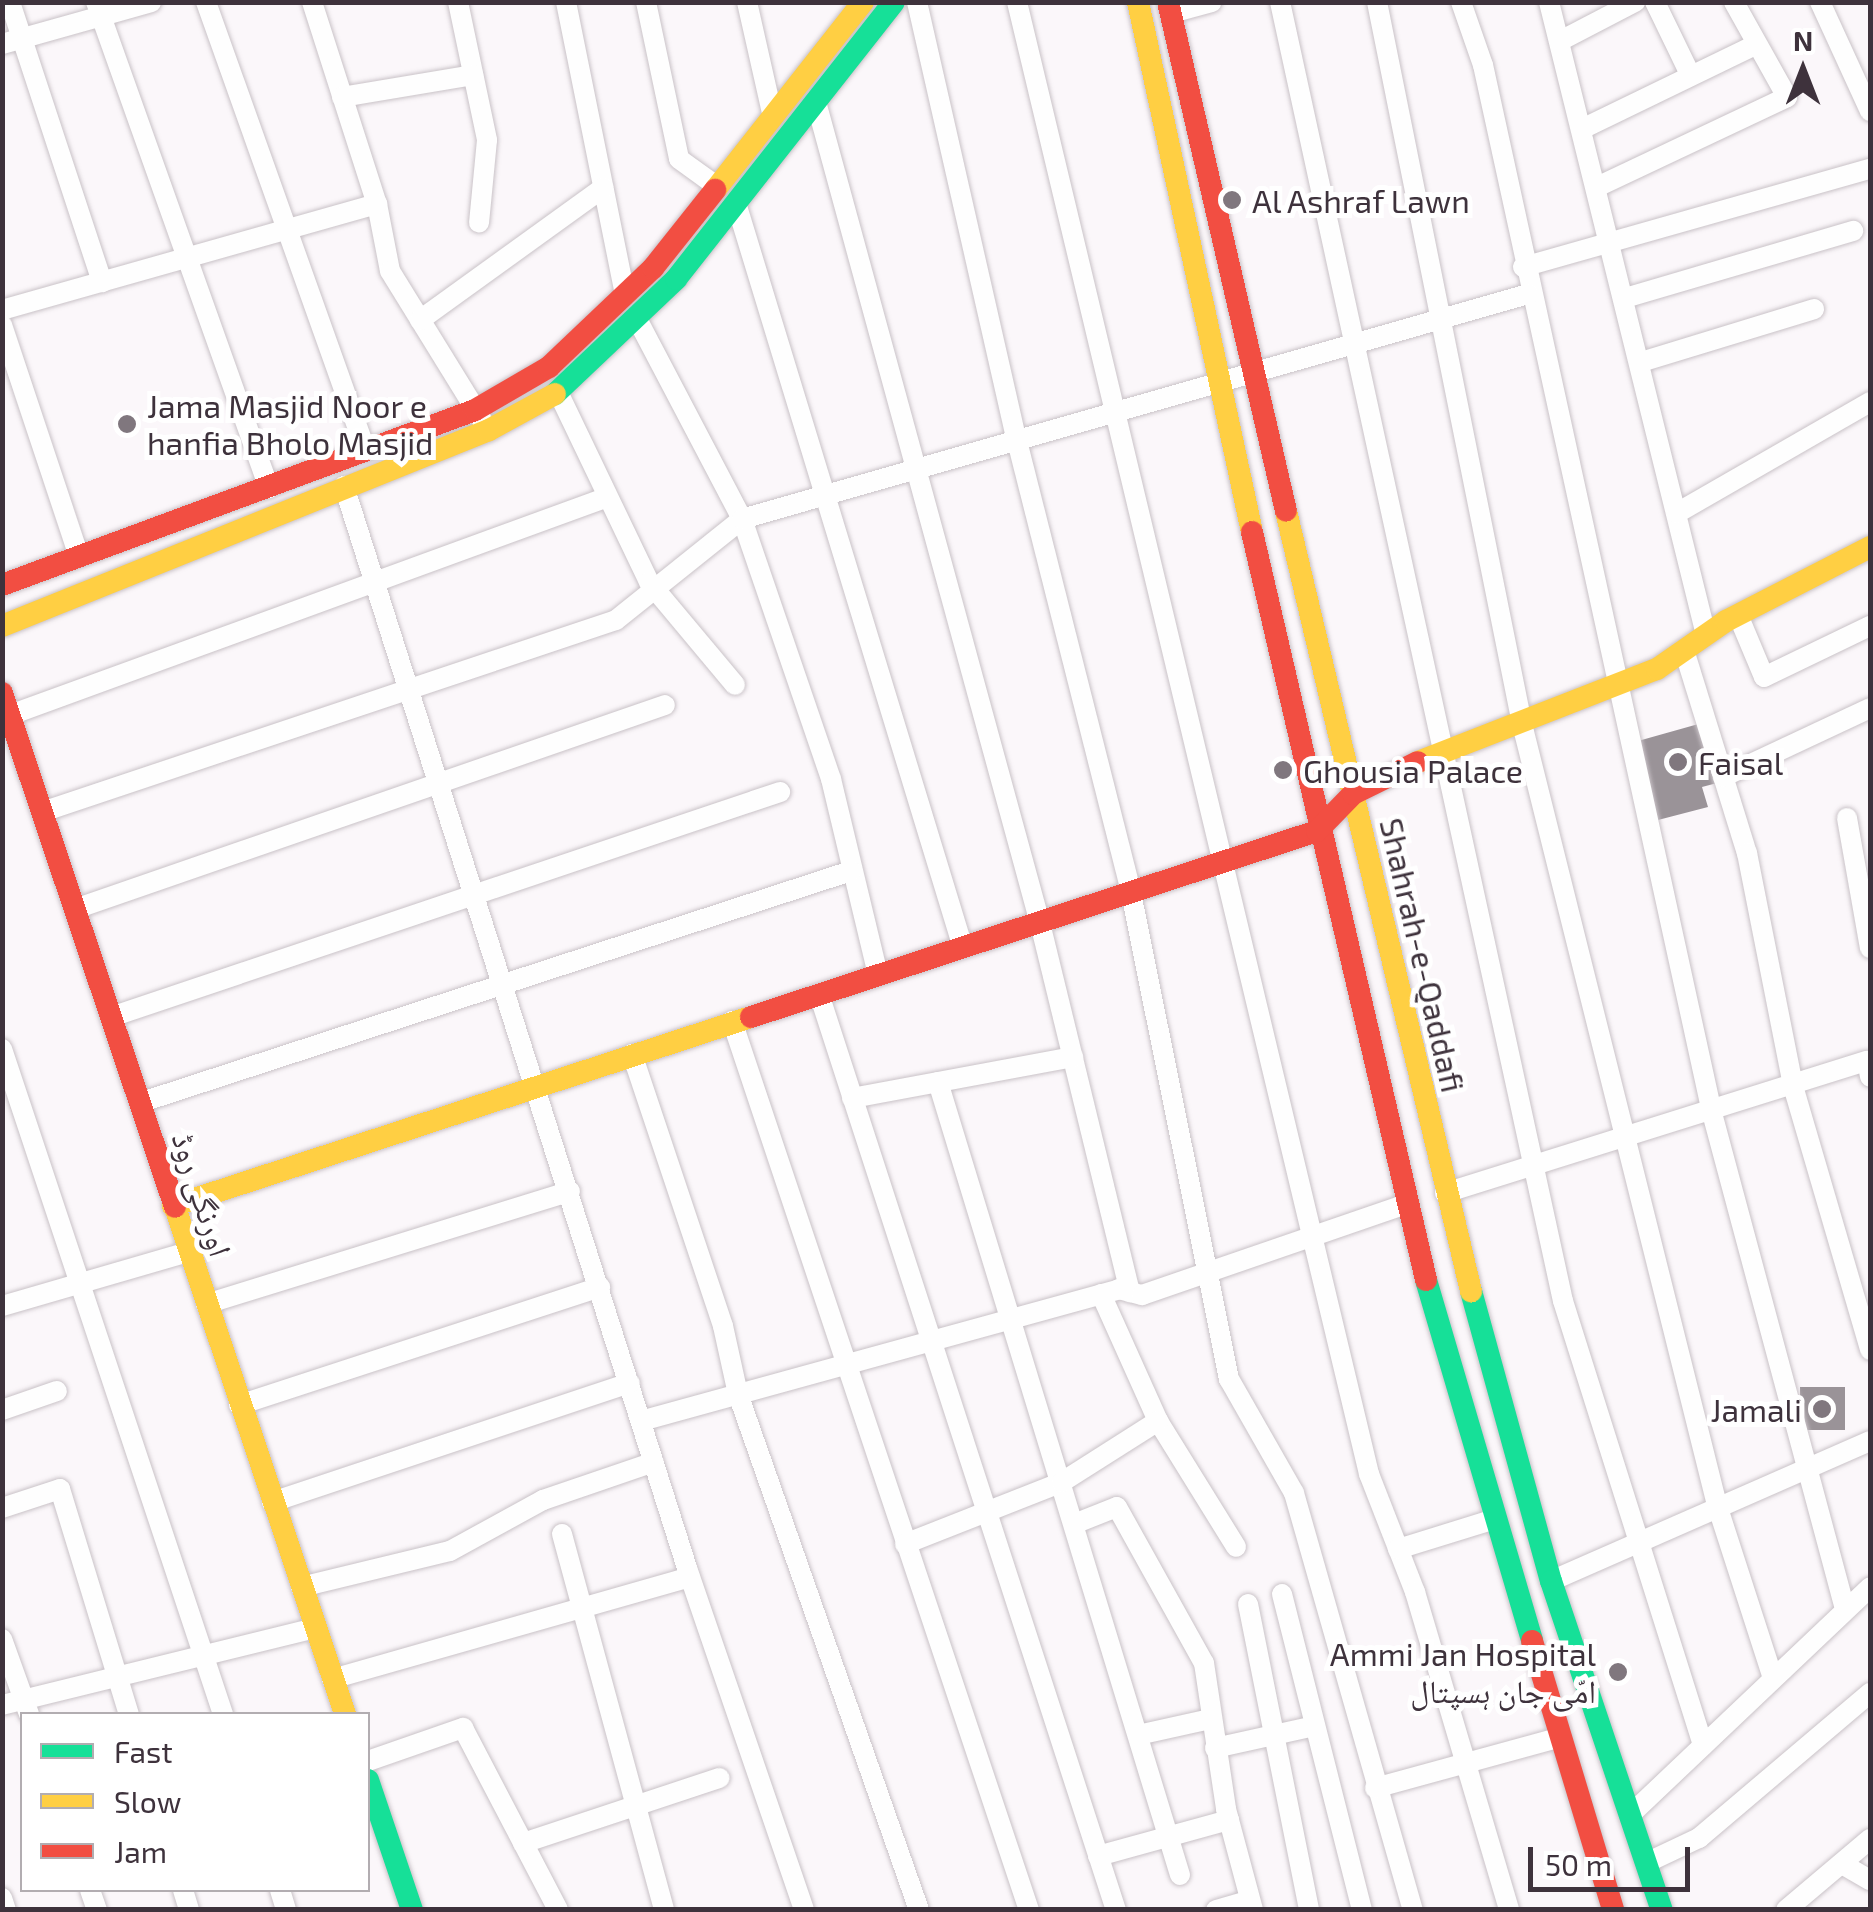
<!DOCTYPE html>
<html>
<head>
<meta charset="utf-8">
<style>
  body { margin:0 }
  #map { position:relative; width:1873px; height:1912px; overflow:hidden; background:#fbf7fa; font-family:"Exo 2","Noto Naskh Arabic",sans-serif }
  div>[style] { position:absolute }
  .building>* { inset:0; background:#9a9398; transform-origin:0 0 }
  .roads { filter:drop-shadow(0 0 2px #c9c2c7) drop-shadow(0 0 2px #c9c2c7) }
  .street>* { height:20px; margin:-10px; padding:0 10px; transform-origin:10px; border-radius:10px; background:#fefefe }
  .fast>* { height:22px; margin:-11px; padding:0 11px; transform-origin:11px; border-radius:11px; background:#16e098 }
  .slow>* { height:22px; margin:-11px; padding:0 11px; transform-origin:11px; border-radius:11px; background:#ffcf43 }
  .jam>* { height:22px; margin:-11px; padding:0 11px; transform-origin:11px; border-radius:11px; background:#f24e42 }
  .dots>* { width:28px; height:28px; translate:-50% -50%; box-sizing:border-box; border:5px solid #fff; border-radius:50% }
  span { translate:-50% -50%; white-space:nowrap; text-align:center; line-height:1.15; -webkit-text-stroke:10px #fff; paint-order:stroke }
  .poi-label { font-size:32px; color:#3e323c }
  .left { translate:0 -50%; text-align:left }
  .right { translate:-100% -50%; text-align:right }
  .street-label { font-size:32px; color:#3e323c }
  .frame { position:absolute; inset:0; border:5px solid #3e323c; pointer-events:none }
  .legend { position:absolute; left:20px; top:1712px; width:350px; height:180px; box-sizing:border-box; background:#fff; border:2px solid #b2adb1; margin:0; padding:12px 18px; list-style:none; font-size:30px; color:#3e323c }
  .legend li { display:flex; align-items:center; gap:20px; height:50px }
  .legend b { width:50px; border:2px solid #b2adb1 }
  .north { position:absolute; left:1753px; top:20px; width:100px; height:100px; -webkit-text-stroke:8px #fff; paint-order:stroke; rotate:0deg; font-size:28px; font-weight:700; line-height:40px; text-align:center; color:#3e323c }
  .north::after { content:''; display:block; margin:auto; width:35px; height:45px; background:#3e323c; clip-path:polygon(50% 0,100% 100%,50% 72%,0 100%) }
  .scale { position:absolute; left:1528px; top:1847px; width:162px; height:45px; box-sizing:border-box; border:5px solid #3e323c; border-top:0; padding-left:12px; font-size:30px; line-height:35px; white-space:nowrap; color:#3e323c; -webkit-text-stroke:8px #fff; paint-order:stroke }
</style>
</head>
<body>
<div id="map">
  <div class="building">
    <i style="clip-path:polygon(1702px 723px,1717px 783px,1702px 787px,1708px 807px,1658px 820px,1638px 741px)"></i>
    <i style="left:1800px;top:1387px;width:45px;height:43px"></i>
  </div>
  <div class="roads">
    <div class="street">
      <i style="left:10px;top:2px;width:295px;rotate:71.8deg"></i>
      <i style="left:96px;top:2px;width:516px;rotate:70.41deg"></i>
      <i style="left:206px;top:2px;width:477px;rotate:70.4deg"></i>
      <i style="left:312px;top:2px;width:212px;rotate:72.2deg"></i>
      <i style="left:377px;top:204px;width:68px;rotate:79deg"></i>
      <i style="left:390px;top:271px;width:175px;rotate:58.3deg"></i>
      <i style="left:458px;top:2px;width:141px;rotate:78.1deg"></i>
      <i style="left:487px;top:140px;width:83px;rotate:95.5deg"></i>
      <i style="left:566px;top:2px;width:299px;rotate:78.6deg"></i>
      <i style="left:646px;top:2px;width:160px;rotate:78.1deg"></i>
      <i style="left:679px;top:159px;width:48px;rotate:35.7deg"></i>
      <i style="left:747px;top:2px;width:118px;rotate:77.3deg"></i>
      <i style="left:917px;top:2px;width:450px;rotate:77.2deg"></i>
      <i style="left:1017px;top:441px;width:466px;rotate:75.8deg"></i>
      <i style="left:1131px;top:893px;width:496px;rotate:78.6deg"></i>
      <i style="left:1229px;top:1379px;width:131px;rotate:60.3deg"></i>
      <i style="left:1294px;top:1493px;width:434px;rotate:74.1deg"></i>
      <i style="left:1017px;top:2px;width:1514px;rotate:76.55deg"></i>
      <i style="left:1369px;top:1474px;width:127px;rotate:68.7deg"></i>
      <i style="left:1415px;top:1592px;width:332px;rotate:73.5deg"></i>
      <i style="left:1280px;top:2px;width:1329px;rotate:77.71deg"></i>
      <i style="left:1563px;top:1301px;width:466px;rotate:72.5deg"></i>
      <i style="left:1377px;top:2px;width:736px;rotate:78.64deg"></i>
      <i style="left:1522px;top:724px;width:805px;rotate:75.98deg"></i>
      <i style="left:1717px;top:1505px;width:182px;rotate:72.1deg"></i>
      <i style="left:1461px;top:2px;width:67px;rotate:70.8deg"></i>
      <i style="left:1483px;top:65px;width:1073px;rotate:77.67deg"></i>
      <i style="left:1712px;top:1113px;width:514px;rotate:74.99deg"></i>
      <i style="left:1549px;top:2px;width:652px;rotate:76.07deg"></i>
      <i style="left:1655px;top:2px;width:82px;rotate:64.1deg"></i>
      <i style="left:1820px;top:2px;width:120px;rotate:65.4deg"></i>
      <i style="left:1171px;top:13px;width:42px;rotate:-15deg"></i>
      <i style="left:1560px;top:41px;width:85px;rotate:-27.5deg"></i>
      <i style="left:2px;top:44px;width:155px;rotate:-15.7deg"></i>
      <i style="left:342px;top:97px;width:133px;rotate:-9.5deg"></i>
      <i style="left:816px;top:102px;width:851px;rotate:74.74deg"></i>
      <i style="left:1040px;top:923px;width:380px;rotate:76.3deg"></i>
      <i style="left:1584px;top:128px;width:192px;rotate:-25.9deg"></i>
      <i style="left:1599px;top:186px;width:208px;rotate:-25.3deg"></i>
      <i style="left:1787px;top:97px;width:109px;rotate:-119.2deg"></i>
      <i style="left:736px;top:203px;width:779px;rotate:73.05deg"></i>
      <i style="left:1523px;top:267px;width:361px;rotate:-15.8deg"></i>
      <i style="left:1625px;top:298px;width:238px;rotate:-16.4deg"></i>
      <i style="left:2px;top:310px;width:390px;rotate:-15.8deg"></i>
      <i style="left:636px;top:317px;width:228px;rotate:62.3deg"></i>
      <i style="left:742px;top:519px;width:275px;rotate:71.1deg"></i>
      <i style="left:831px;top:779px;width:202px;rotate:76.5deg"></i>
      <i style="left:420px;top:320px;width:226px;rotate:-35.8deg"></i>
      <i style="left:2px;top:325px;width:244px;rotate:71.6deg"></i>
      <i style="left:1641px;top:362px;width:181px;rotate:-17deg"></i>
      <i style="left:558px;top:392px;width:211px;rotate:64.4deg"></i>
      <i style="left:649px;top:582px;width:134px;rotate:50.1deg"></i>
      <i style="left:344px;top:486px;width:1135px;rotate:72.41deg"></i>
      <i style="left:687px;top:1568px;width:361px;rotate:71.1deg"></i>
      <i style="left:1677px;top:513px;width:223px;rotate:-29.9deg"></i>
      <i style="left:1738px;top:615px;width:67px;rotate:67.2deg"></i>
      <i style="left:1764px;top:677px;width:118px;rotate:-25.7deg"></i>
      <i style="left:1684px;top:650px;width:213px;rotate:72.8deg"></i>
      <i style="left:1747px;top:853px;width:237px;rotate:78.8deg"></i>
      <i style="left:1793px;top:1086px;width:275px;rotate:73.7deg"></i>
      <i style="left:10px;top:715px;width:636px;rotate:-20.03deg"></i>
      <i style="left:1723px;top:777px;width:162px;rotate:-25.1deg"></i>
      <i style="left:42px;top:812px;width:605px;rotate:-18.49deg"></i>
      <i style="left:616px;top:620px;width:161px;rotate:-38.7deg"></i>
      <i style="left:742px;top:519px;width:818px;rotate:-15.97deg"></i>
      <i style="left:1847px;top:818px;width:132px;rotate:80deg"></i>
      <i style="left:75px;top:909px;width:624px;rotate:-19.07deg"></i>
      <i style="left:819px;top:994px;width:963px;rotate:72.04deg"></i>
      <i style="left:111px;top:1017px;width:706px;rotate:-18.59deg"></i>
      <i style="left:732px;top:1021px;width:937px;rotate:71.53deg"></i>
      <i style="left:2px;top:1049px;width:701px;rotate:71.62deg"></i>
      <i style="left:632px;top:1054px;width:287px;rotate:71.5deg"></i>
      <i style="left:723px;top:1326px;width:70px;rotate:77.6deg"></i>
      <i style="left:738px;top:1394px;width:547px;rotate:70.67deg"></i>
      <i style="left:938px;top:1082px;width:829px;rotate:73.03deg"></i>
      <i style="left:852px;top:1098px;width:225px;rotate:-10.5deg"></i>
      <i style="left:139px;top:1103px;width:749px;rotate:-18.05deg"></i>
      <i style="left:1445px;top:1193px;width:442px;rotate:-17.4deg"></i>
      <i style="left:1867px;top:1061px;width:16px;rotate:79deg"></i>
      <i style="left:1101px;top:1294px;width:139px;rotate:65.8deg"></i>
      <i style="left:1158px;top:1421px;width:148px;rotate:58.2deg"></i>
      <i style="left:206px;top:1304px;width:381px;rotate:-17.2deg"></i>
      <i style="left:2px;top:1306px;width:194px;rotate:-16.2deg"></i>
      <i style="left:239px;top:1405px;width:380px;rotate:-18.1deg"></i>
      <i style="left:2px;top:1410px;width:58px;rotate:-19.1deg"></i>
      <i style="left:641px;top:1421px;width:496px;rotate:-15.4deg"></i>
      <i style="left:1119px;top:1289px;width:24px;rotate:15deg"></i>
      <i style="left:1142px;top:1295px;width:280px;rotate:-19deg"></i>
      <i style="left:272px;top:1502px;width:377px;rotate:-18.4deg"></i>
      <i style="left:2px;top:1508px;width:61px;rotate:-18.1deg"></i>
      <i style="left:60px;top:1489px;width:235px;rotate:73deg"></i>
      <i style="left:1074px;top:1524px;width:46px;rotate:-21.6deg"></i>
      <i style="left:1117px;top:1507px;width:179px;rotate:60.9deg"></i>
      <i style="left:1204px;top:1663px;width:148px;rotate:81.4deg"></i>
      <i style="left:1226px;top:1809px;width:105px;rotate:75deg"></i>
      <i style="left:562px;top:1534px;width:390px;rotate:74.8deg"></i>
      <i style="left:905px;top:1544px;width:169px;rotate:-21.5deg"></i>
      <i style="left:1062px;top:1482px;width:114px;rotate:-32.4deg"></i>
      <i style="left:1398px;top:1549px;width:102px;rotate:-17.2deg"></i>
      <i style="left:1551px;top:1581px;width:348px;rotate:-23.7deg"></i>
      <i style="left:301px;top:1587px;width:153px;rotate:-13.6deg"></i>
      <i style="left:450px;top:1551px;width:106px;rotate:-28.7deg"></i>
      <i style="left:543px;top:1500px;width:117px;rotate:-18.9deg"></i>
      <i style="left:1282px;top:1594px;width:326px;rotate:75.8deg"></i>
      <i style="left:1248px;top:1604px;width:312px;rotate:78.7deg"></i>
      <i style="left:2px;top:1639px;width:80px;rotate:70.2deg"></i>
      <i style="left:332px;top:1679px;width:372px;rotate:-15.9deg"></i>
      <i style="left:2px;top:1705px;width:322px;rotate:-13.8deg"></i>
      <i style="left:1138px;top:1735px;width:74px;rotate:-12.5deg"></i>
      <i style="left:1215px;top:1748px;width:102px;rotate:-12.4deg"></i>
      <i style="left:368px;top:1761px;width:101px;rotate:-19.2deg"></i>
      <i style="left:463px;top:1728px;width:205px;rotate:62.4deg"></i>
      <i style="left:1375px;top:1788px;width:193px;rotate:-15.3deg"></i>
      <i style="left:1630px;top:1815px;width:331px;rotate:-43.5deg"></i>
      <i style="left:523px;top:1843px;width:207px;rotate:-18.3deg"></i>
      <i style="left:1098px;top:1856px;width:136px;rotate:-15.4deg"></i>
      <i style="left:1646px;top:1863px;width:59px;rotate:-25.3deg"></i>
      <i style="left:1699px;top:1838px;width:224px;rotate:-40.3deg"></i>
      <i style="left:1842px;top:1864px;width:32px;rotate:30deg"></i>
      <i style="left:90px;top:1890px;width:21px;rotate:71deg"></i>
      <i style="left:183px;top:1890px;width:21px;rotate:73deg"></i>
      <i style="left:280px;top:1890px;width:21px;rotate:73deg"></i>
      <i style="left:2px;top:1898px;width:13px;rotate:72deg"></i>
      <i style="left:1216px;top:1910px;width:35px;rotate:-16deg"></i>
      <i style="left:1786px;top:1910px;width:110px;rotate:-40.2deg"></i>
    </div>
    <div class="fast">
      <i style="left:555px;top:394px;width:167px;rotate:-43.5deg"></i>
      <i style="left:676px;top:279px;width:352px;rotate:-51.8deg"></i>
      <i style="left:1426px;top:1280px;width:376px;rotate:73.6deg"></i>
      <i style="left:1471px;top:1291px;width:301px;rotate:74.6deg"></i>
      <i style="left:1551px;top:1581px;width:347px;rotate:71.4deg"></i>
      <i style="left:368px;top:1780px;width:137px;rotate:71.3deg"></i>
    </div>
    <div class="slow">
      <i style="left:1138px;top:2px;width:542px;rotate:77.86deg"></i>
      <i style="left:715px;top:190px;width:239px;rotate:-51.8deg"></i>
      <i style="left:1286px;top:511px;width:802px;rotate:76.66deg"></i>
      <i style="left:2px;top:626px;width:525px;rotate:-21.92deg"></i>
      <i style="left:489px;top:430px;width:75px;rotate:-28.6deg"></i>
      <i style="left:1418px;top:762px;width:256px;rotate:-21.3deg"></i>
      <i style="left:1657px;top:669px;width:84px;rotate:-34.8deg"></i>
      <i style="left:1726px;top:621px;width:162px;rotate:-27.2deg"></i>
      <i style="left:173px;top:1206px;width:608px;rotate:-18.11deg"></i>
      <i style="left:175px;top:1207px;width:535px;rotate:71.46deg"></i>
    </div>
    <div class="jam">
      <i style="left:1168px;top:2px;width:522px;rotate:76.95deg"></i>
      <i style="left:1252px;top:532px;width:768px;rotate:76.9deg"></i>
      <i style="left:2px;top:585px;width:504px;rotate:-20.3deg"></i>
      <i style="left:475px;top:410px;width:86px;rotate:-30.2deg"></i>
      <i style="left:549px;top:367px;width:144px;rotate:-43.6deg"></i>
      <i style="left:653px;top:268px;width:100px;rotate:-51.5deg"></i>
      <i style="left:2px;top:693px;width:542px;rotate:71.4deg"></i>
      <i style="left:751px;top:1017px;width:596px;rotate:-18.19deg"></i>
      <i style="left:1317px;top:831px;width:52px;rotate:-45.8deg"></i>
      <i style="left:1353px;top:794px;width:72px;rotate:-26.2deg"></i>
      <i style="left:1532px;top:1641px;width:281px;rotate:73.2deg"></i>
    </div>
  </div>
  <div class="dots">
    <i style="left:1232px;top:200px;background:#80777e"></i>
    <i style="left:127px;top:424px;background:#80777e"></i>
    <i style="left:1678px;top:762px;background:#80777e"></i>
    <i style="left:1283px;top:770px;background:#80777e"></i>
    <i style="left:1822px;top:1409px;background:#80777e"></i>
    <i style="left:1618px;top:1672px;background:#80777e"></i>
  </div>
  <div class="poi-label">
    <span class="left" style="left:1252px;top:200px">Al Ashraf Lawn</span>
    <span class="left" style="left:147px;top:424px">Jama Masjid Noor e<br>hanfia Bholo Masjid</span>
    <span class="left" style="left:1698px;top:762px">Faisal</span>
    <span class="left" style="left:1303px;top:770px">Ghousia Palace</span>
    <span class="right" style="left:1802px;top:1409px">Jamali</span>
    <span class="right" style="left:1596px;top:1672px">Ammi Jan Hospital<br>امّی جان ہسپتال</span>
  </div>
  <div class="street-label">
    <span style="left:1423px;top:955px;rotate:77deg">Shahrah-e-Qaddafi</span>
    <span style="left:203px;top:1194px;rotate:72deg">اورنگی روڈ</span>
  </div>
  <div class="frame"></div>
  <ul class="legend">
  <li><b style="height:12px;background:#16e098"></b>Fast</li>
  <li><b style="height:12px;background:#ffcf43"></b>Slow</li>
  <li><b style="height:12px;background:#f24e42"></b>Jam</li>
  </ul>
  <div class="north">N</div>
  <div class="scale">50 m</div>
</div>
</body>
</html>
